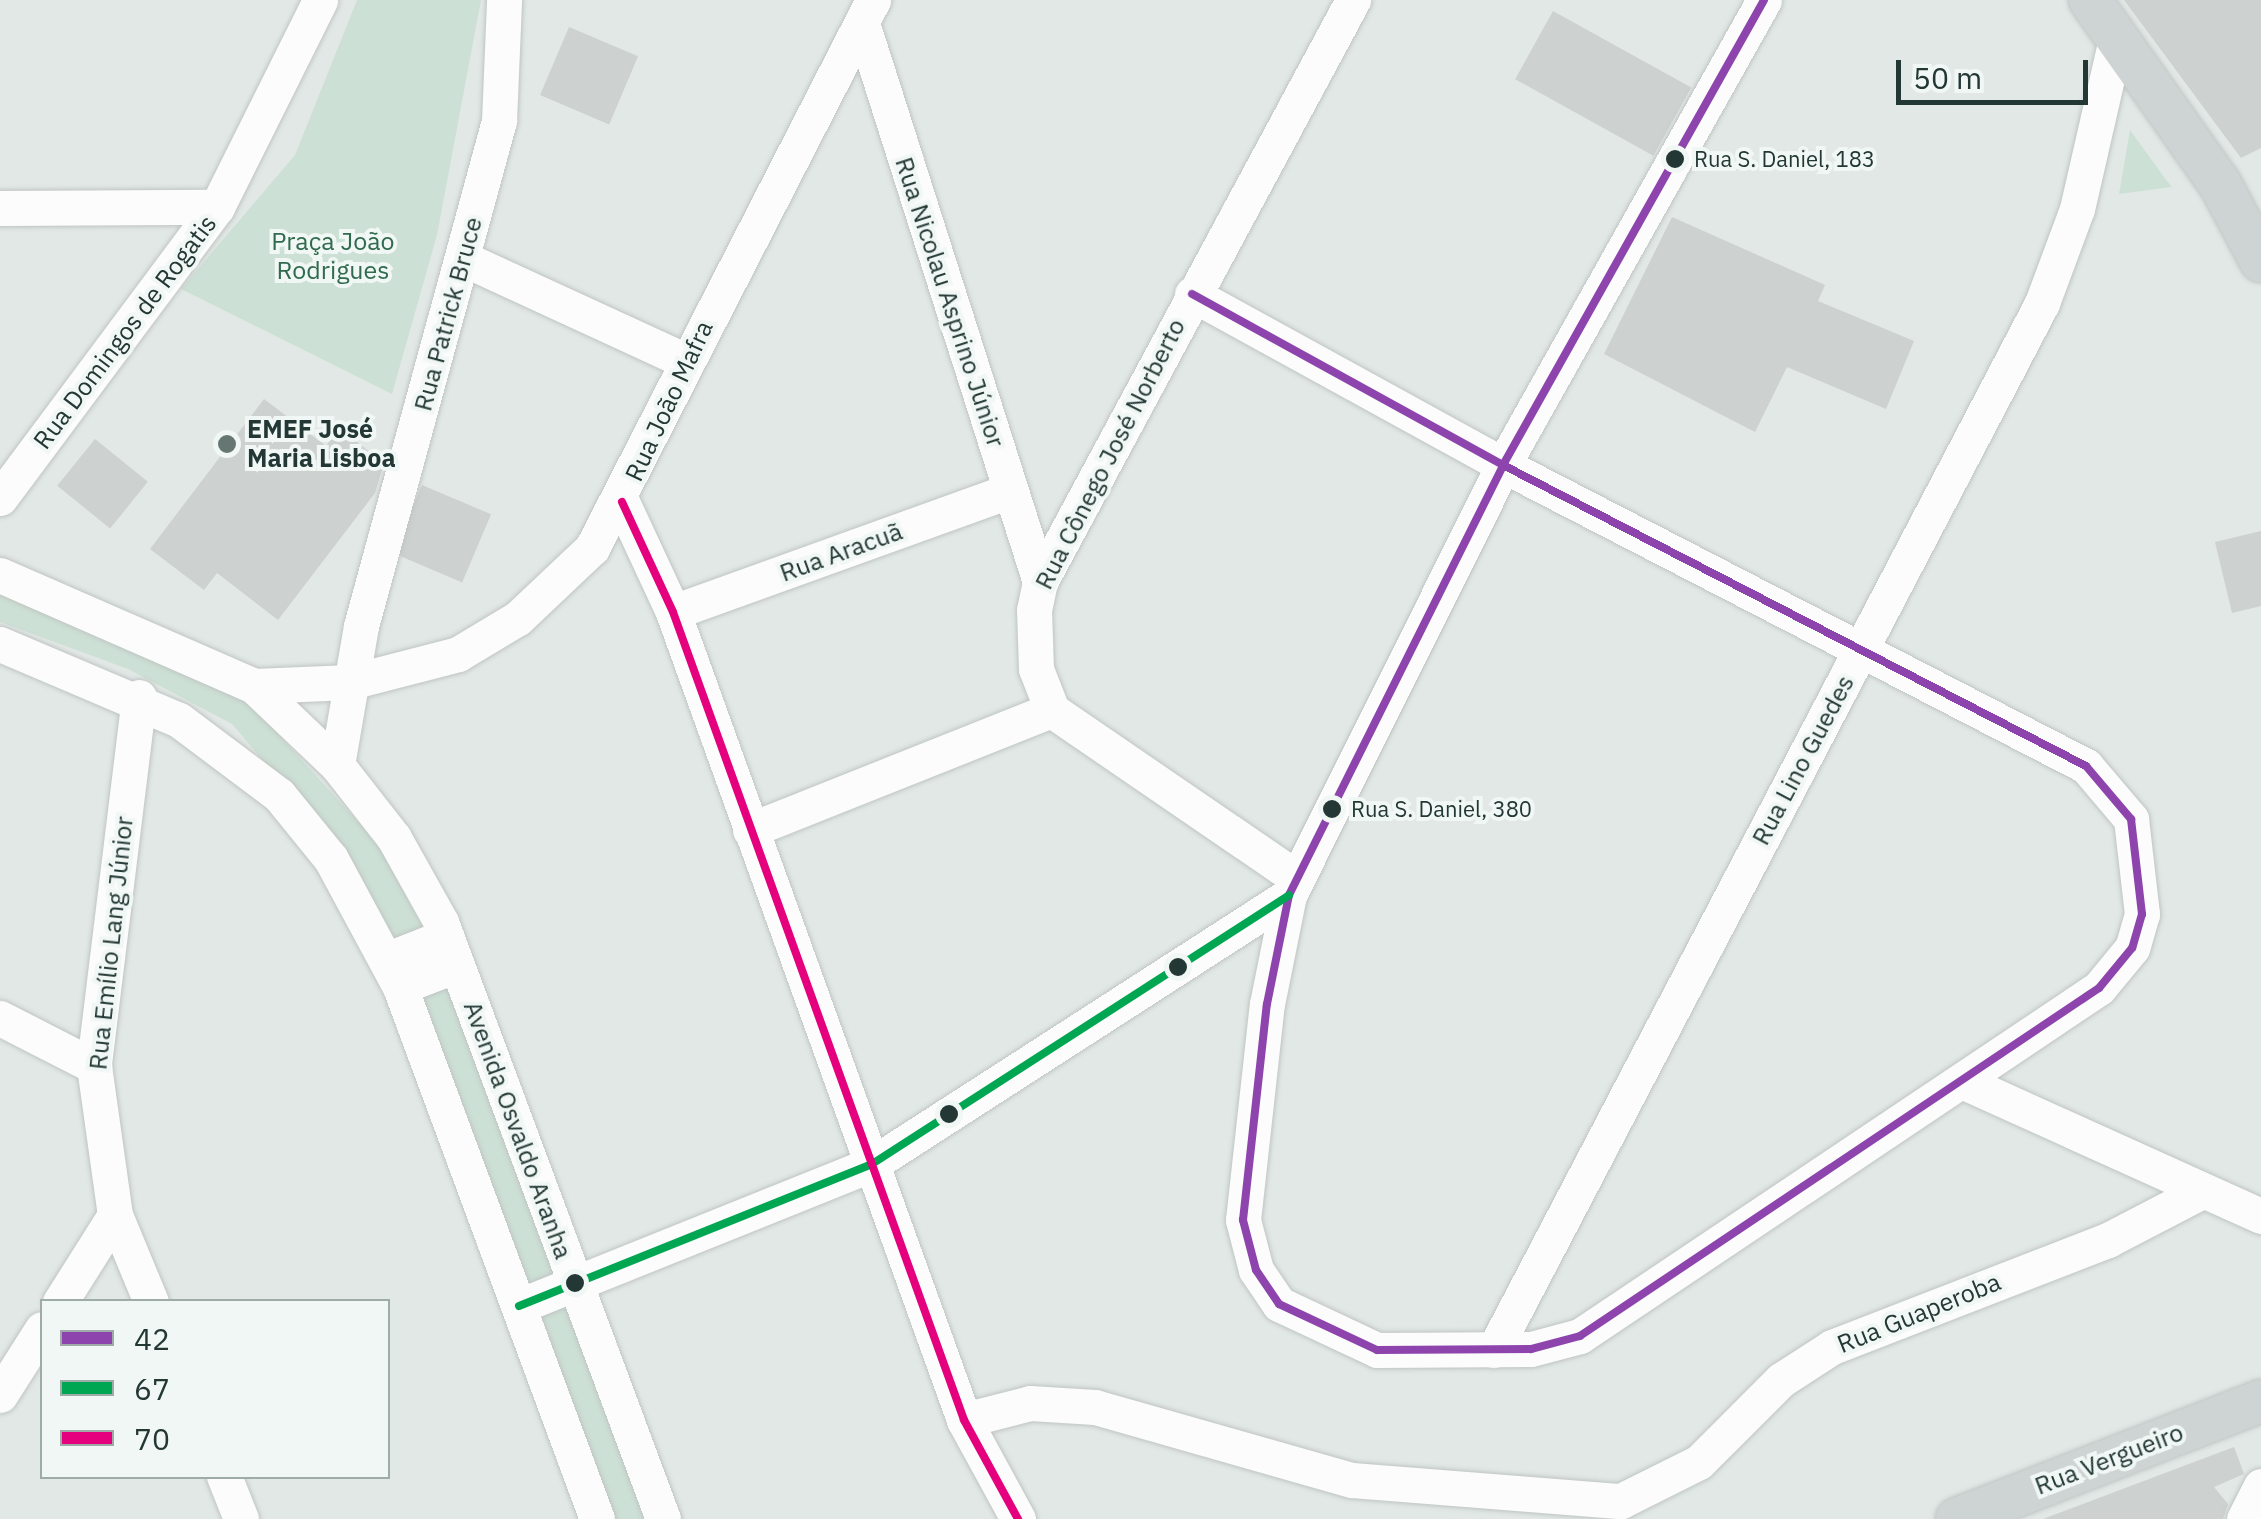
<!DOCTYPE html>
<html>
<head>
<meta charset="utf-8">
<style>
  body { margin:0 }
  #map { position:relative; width:2261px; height:1519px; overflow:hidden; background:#e2e8e6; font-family:"IBM Plex Sans",sans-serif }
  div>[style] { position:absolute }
  .green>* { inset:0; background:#cde0d5 }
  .building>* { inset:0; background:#cdd1d0; transform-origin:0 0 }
  .roads { filter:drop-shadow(0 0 2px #bfc5c3) drop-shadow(0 0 2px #bfc5c3) }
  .minor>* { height:35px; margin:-17.5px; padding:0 17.5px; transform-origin:17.5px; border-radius:17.5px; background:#fbfcfb }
  .major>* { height:42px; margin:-21px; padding:0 21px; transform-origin:21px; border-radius:21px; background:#ced4d3 }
  .bus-1>* { height:8px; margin:-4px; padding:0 4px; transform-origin:4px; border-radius:4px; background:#8e44ad }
  .bus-2>* { height:8px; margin:-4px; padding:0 4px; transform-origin:4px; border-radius:4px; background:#00a651 }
  .bus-3>* { height:8px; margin:-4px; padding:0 4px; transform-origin:4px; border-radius:4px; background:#e5007d }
  .dots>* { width:28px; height:28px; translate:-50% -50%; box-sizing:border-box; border:5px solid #f0f7f4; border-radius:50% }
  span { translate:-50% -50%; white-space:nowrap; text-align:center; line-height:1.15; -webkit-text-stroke:8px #f0f7f4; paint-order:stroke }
  .bus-label { font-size:22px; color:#233835 }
  .left { translate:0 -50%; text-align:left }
  .park-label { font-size:25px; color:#316b4f }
  .street-label { font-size:25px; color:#233835 }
  .poi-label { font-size:25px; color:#233835; font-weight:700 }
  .legend { position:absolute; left:40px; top:1299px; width:350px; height:180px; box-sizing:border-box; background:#f0f7f4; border:2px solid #9eaba8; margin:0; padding:12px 18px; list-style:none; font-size:30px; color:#233835 }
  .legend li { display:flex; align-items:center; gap:20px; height:50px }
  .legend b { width:50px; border:2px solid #9eaba8 }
  .scale { position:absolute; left:1896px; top:60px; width:192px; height:45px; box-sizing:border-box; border:5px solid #233835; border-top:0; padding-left:12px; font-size:30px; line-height:35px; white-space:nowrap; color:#233835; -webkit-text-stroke:8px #f0f7f4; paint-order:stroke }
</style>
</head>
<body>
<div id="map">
  <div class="green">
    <i style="clip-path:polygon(357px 0,481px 0,437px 235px,392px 394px,181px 289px,295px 155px)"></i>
    <i style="clip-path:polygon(2130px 130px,2167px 181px,2172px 187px,2119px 194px)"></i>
    <i style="clip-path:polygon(0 585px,247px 700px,378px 844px,433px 947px,648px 1519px,612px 1519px,402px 959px,350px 863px,232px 724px,128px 669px,0 622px)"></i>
  </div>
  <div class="building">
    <i style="clip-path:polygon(2124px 0,2261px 0,2261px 148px,2241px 158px)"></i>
    <i style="left:1553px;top:11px;width:158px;height:78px;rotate:29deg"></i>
    <i style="left:569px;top:27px;width:75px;height:74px;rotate:23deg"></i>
    <i style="clip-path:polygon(1672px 217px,1825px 285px,1818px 301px,1914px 341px,1886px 409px,1787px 367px,1755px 432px,1604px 354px)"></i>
    <i style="clip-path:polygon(264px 399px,326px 446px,339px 428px,384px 463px,375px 493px,278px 620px,217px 573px,204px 590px,150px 549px)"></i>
    <i style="left:95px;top:439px;width:68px;height:60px;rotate:39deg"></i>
    <i style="left:422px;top:485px;width:75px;height:74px;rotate:23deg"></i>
    <i style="clip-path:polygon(2261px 531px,2261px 606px,2232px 613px,2215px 542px)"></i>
    <i style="clip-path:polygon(2234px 1447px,2244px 1474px,2214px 1487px,2228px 1504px,2223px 1519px,2043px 1519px)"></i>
  </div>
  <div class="roads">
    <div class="minor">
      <i style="left:862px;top:23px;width:587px;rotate:72.34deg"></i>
      <i style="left:0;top:208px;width:217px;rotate:-0.3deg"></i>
      <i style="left:464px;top:259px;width:244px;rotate:24.7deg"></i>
      <i style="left:1192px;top:294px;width:355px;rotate:28.8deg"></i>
      <i style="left:1503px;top:465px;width:656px;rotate:27.31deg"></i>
      <i style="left:2086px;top:766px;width:70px;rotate:49.7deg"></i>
      <i style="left:2131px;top:819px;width:96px;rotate:83.4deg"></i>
      <i style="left:2142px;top:914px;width:35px;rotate:106deg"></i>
      <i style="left:2132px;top:948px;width:52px;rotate:129.5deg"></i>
      <i style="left:2099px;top:988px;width:625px;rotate:146.16deg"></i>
      <i style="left:1580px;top:1336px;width:51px;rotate:165.1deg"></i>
      <i style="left:1531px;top:1349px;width:154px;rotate:179.6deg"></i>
      <i style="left:1377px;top:1350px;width:108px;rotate:-154.9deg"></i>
      <i style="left:1279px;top:1304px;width:41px;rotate:-124.1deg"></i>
      <i style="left:1256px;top:1270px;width:52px;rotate:-104.6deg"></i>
      <i style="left:1243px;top:1220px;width:217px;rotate:-83.7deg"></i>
      <i style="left:1267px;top:1004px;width:111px;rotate:-78.6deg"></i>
      <i style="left:1289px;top:895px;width:480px;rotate:-63.5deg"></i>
      <i style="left:1503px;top:465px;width:533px;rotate:-60.69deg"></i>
      <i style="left:0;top:498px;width:363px;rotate:-53.3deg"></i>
      <i style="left:217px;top:207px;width:231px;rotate:-63.5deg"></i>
      <i style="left:622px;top:502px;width:121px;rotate:65.1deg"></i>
      <i style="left:673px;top:612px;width:859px;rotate:70.19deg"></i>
      <i style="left:964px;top:1420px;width:113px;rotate:61.4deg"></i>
      <i style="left:0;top:575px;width:277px;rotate:23.6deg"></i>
      <i style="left:254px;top:686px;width:115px;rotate:43.6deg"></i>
      <i style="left:337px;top:765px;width:93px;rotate:52deg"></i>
      <i style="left:394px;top:838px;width:96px;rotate:60.8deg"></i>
      <i style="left:441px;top:922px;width:637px;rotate:69.6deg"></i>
      <i style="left:673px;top:612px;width:358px;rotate:-19.8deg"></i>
      <i style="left:0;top:644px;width:194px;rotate:23deg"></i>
      <i style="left:179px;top:720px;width:125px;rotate:36.9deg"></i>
      <i style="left:279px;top:795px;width:82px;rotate:50.9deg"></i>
      <i style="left:331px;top:859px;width:145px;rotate:61.7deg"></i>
      <i style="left:400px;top:987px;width:567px;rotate:69.68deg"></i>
      <i style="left:254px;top:686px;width:96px;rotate:-2.4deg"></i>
      <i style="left:350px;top:682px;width:112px;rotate:-14.5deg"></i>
      <i style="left:458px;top:654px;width:70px;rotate:-31deg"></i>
      <i style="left:518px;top:618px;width:102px;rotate:-43.4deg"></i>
      <i style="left:592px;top:548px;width:616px;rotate:-62.85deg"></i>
      <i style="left:139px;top:697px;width:372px;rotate:97deg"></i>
      <i style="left:94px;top:1066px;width:150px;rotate:82deg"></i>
      <i style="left:115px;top:1215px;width:94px;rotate:67.5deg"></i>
      <i style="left:337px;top:765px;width:141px;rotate:-80.2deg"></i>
      <i style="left:361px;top:626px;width:524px;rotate:-74.72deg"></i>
      <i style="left:499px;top:121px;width:121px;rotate:-87.6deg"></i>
      <i style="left:750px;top:830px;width:325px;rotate:-21.7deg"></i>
      <i style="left:1297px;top:878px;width:297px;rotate:-145.6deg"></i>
      <i style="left:1052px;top:710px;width:44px;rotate:-111.3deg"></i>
      <i style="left:1036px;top:669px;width:59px;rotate:-91.9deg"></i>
      <i style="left:1034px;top:610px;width:29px;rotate:-78deg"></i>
      <i style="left:1040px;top:582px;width:661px;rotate:-61.73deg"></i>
      <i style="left:388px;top:959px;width:62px;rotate:-21.6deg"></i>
      <i style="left:400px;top:987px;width:61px;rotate:-21.1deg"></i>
      <i style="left:0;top:1018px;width:106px;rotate:27.1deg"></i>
      <i style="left:1964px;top:1082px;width:326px;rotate:24.3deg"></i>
      <i style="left:60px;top:1302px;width:103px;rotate:-57.7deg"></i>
      <i style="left:519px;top:1306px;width:380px;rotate:-21.9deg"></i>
      <i style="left:872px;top:1164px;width:496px;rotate:-32.8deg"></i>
      <i style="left:1494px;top:1350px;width:1182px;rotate:-62.37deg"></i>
      <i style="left:2042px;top:303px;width:100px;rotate:-69.6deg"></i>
      <i style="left:2077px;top:209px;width:170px;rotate:-77.1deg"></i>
      <i style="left:0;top:1395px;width:78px;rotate:-57.5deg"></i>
      <i style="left:964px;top:1420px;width:68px;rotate:-14.4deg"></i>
      <i style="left:1030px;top:1403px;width:65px;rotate:3.5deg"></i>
      <i style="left:1095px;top:1407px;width:267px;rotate:15.9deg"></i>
      <i style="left:1352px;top:1480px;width:270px;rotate:4.5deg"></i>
      <i style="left:1621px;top:1501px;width:87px;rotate:-26.6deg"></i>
      <i style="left:1699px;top:1462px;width:116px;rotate:-45deg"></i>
      <i style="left:1781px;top:1380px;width:61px;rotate:-32.9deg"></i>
      <i style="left:1832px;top:1347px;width:296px;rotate:-21.2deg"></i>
      <i style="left:2108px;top:1240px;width:106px;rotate:-27.5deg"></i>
      <i style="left:224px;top:1476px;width:46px;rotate:68.4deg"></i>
      <i style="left:2244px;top:1519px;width:37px;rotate:-63deg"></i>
    </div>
    <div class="major">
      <i style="left:2090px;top:0;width:225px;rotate:54.8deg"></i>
      <i style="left:2220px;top:184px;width:87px;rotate:62deg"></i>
      <i style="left:1957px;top:1519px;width:326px;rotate:-21.2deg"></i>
    </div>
  </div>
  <div class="bus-1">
    <i style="left:1192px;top:294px;width:355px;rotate:28.8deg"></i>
    <i style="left:1503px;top:465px;width:656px;rotate:27.31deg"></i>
    <i style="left:2086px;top:766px;width:70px;rotate:49.7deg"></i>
    <i style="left:2131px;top:819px;width:96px;rotate:83.4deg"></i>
    <i style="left:2142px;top:914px;width:35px;rotate:106deg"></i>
    <i style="left:2132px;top:948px;width:52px;rotate:129.5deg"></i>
    <i style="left:2099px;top:988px;width:625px;rotate:146.16deg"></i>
    <i style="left:1580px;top:1336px;width:51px;rotate:165.1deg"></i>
    <i style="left:1531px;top:1349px;width:154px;rotate:179.6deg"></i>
    <i style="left:1377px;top:1350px;width:108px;rotate:-154.9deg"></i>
    <i style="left:1279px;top:1304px;width:41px;rotate:-124.1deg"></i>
    <i style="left:1256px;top:1270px;width:52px;rotate:-104.6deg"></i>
    <i style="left:1243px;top:1220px;width:217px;rotate:-83.7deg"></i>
    <i style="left:1267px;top:1004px;width:111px;rotate:-78.6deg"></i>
    <i style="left:1289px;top:895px;width:480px;rotate:-63.5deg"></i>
    <i style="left:1503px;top:465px;width:533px;rotate:-60.69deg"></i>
  </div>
  <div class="bus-2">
    <i style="left:519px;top:1306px;width:380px;rotate:-21.9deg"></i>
    <i style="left:872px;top:1164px;width:496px;rotate:-32.8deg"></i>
  </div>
  <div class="bus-3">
    <i style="left:622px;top:502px;width:121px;rotate:65.1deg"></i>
    <i style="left:673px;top:612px;width:859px;rotate:70.19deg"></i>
    <i style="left:964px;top:1420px;width:113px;rotate:61.4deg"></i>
  </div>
  <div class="dots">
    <i style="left:1675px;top:159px;background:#233835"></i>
    <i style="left:227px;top:444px;background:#667673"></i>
    <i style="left:1332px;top:809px;background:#233835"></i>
    <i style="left:1178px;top:967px;background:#233835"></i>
    <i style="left:949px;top:1114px;background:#233835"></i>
    <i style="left:575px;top:1283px;background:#233835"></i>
  </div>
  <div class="bus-label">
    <span class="left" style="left:1694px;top:159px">Rua S. Daniel, 183</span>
    <span class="left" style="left:1351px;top:809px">Rua S. Daniel, 380</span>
  </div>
  <div class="park-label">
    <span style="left:333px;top:256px">Praça João<br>Rodrigues</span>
  </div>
  <div class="street-label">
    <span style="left:950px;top:302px;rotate:72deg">Rua Nicolau Asprino Júnior</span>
    <span style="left:448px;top:314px;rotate:-75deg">Rua Patrick Bruce</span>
    <span style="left:125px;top:332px;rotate:-53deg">Rua Domingos de Rogatis</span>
    <span style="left:669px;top:401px;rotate:-65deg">Rua João Mafra</span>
    <span style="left:1110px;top:454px;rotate:-63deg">Rua Cônego José Norberto</span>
    <span style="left:841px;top:552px;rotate:-20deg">Rua Aracuã</span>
    <span style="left:1803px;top:760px;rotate:-62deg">Rua Lino Guedes</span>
    <span style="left:111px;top:943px;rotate:-84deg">Rua Emílio Lang Júnior</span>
    <span style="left:518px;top:1130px;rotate:70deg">Avenida Osvaldo Aranha</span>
    <span style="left:1919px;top:1313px;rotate:-22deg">Rua Guaperoba</span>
    <span style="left:2109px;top:1459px;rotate:-21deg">Rua Vergueiro</span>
  </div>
  <div class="poi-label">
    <span class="left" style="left:247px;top:444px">EMEF José<br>Maria Lisboa</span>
  </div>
  <ul class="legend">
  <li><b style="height:12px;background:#8e44ad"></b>42</li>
  <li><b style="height:12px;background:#00a651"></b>67</li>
  <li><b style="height:12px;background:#e5007d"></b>70</li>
  </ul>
  <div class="scale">50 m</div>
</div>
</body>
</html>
